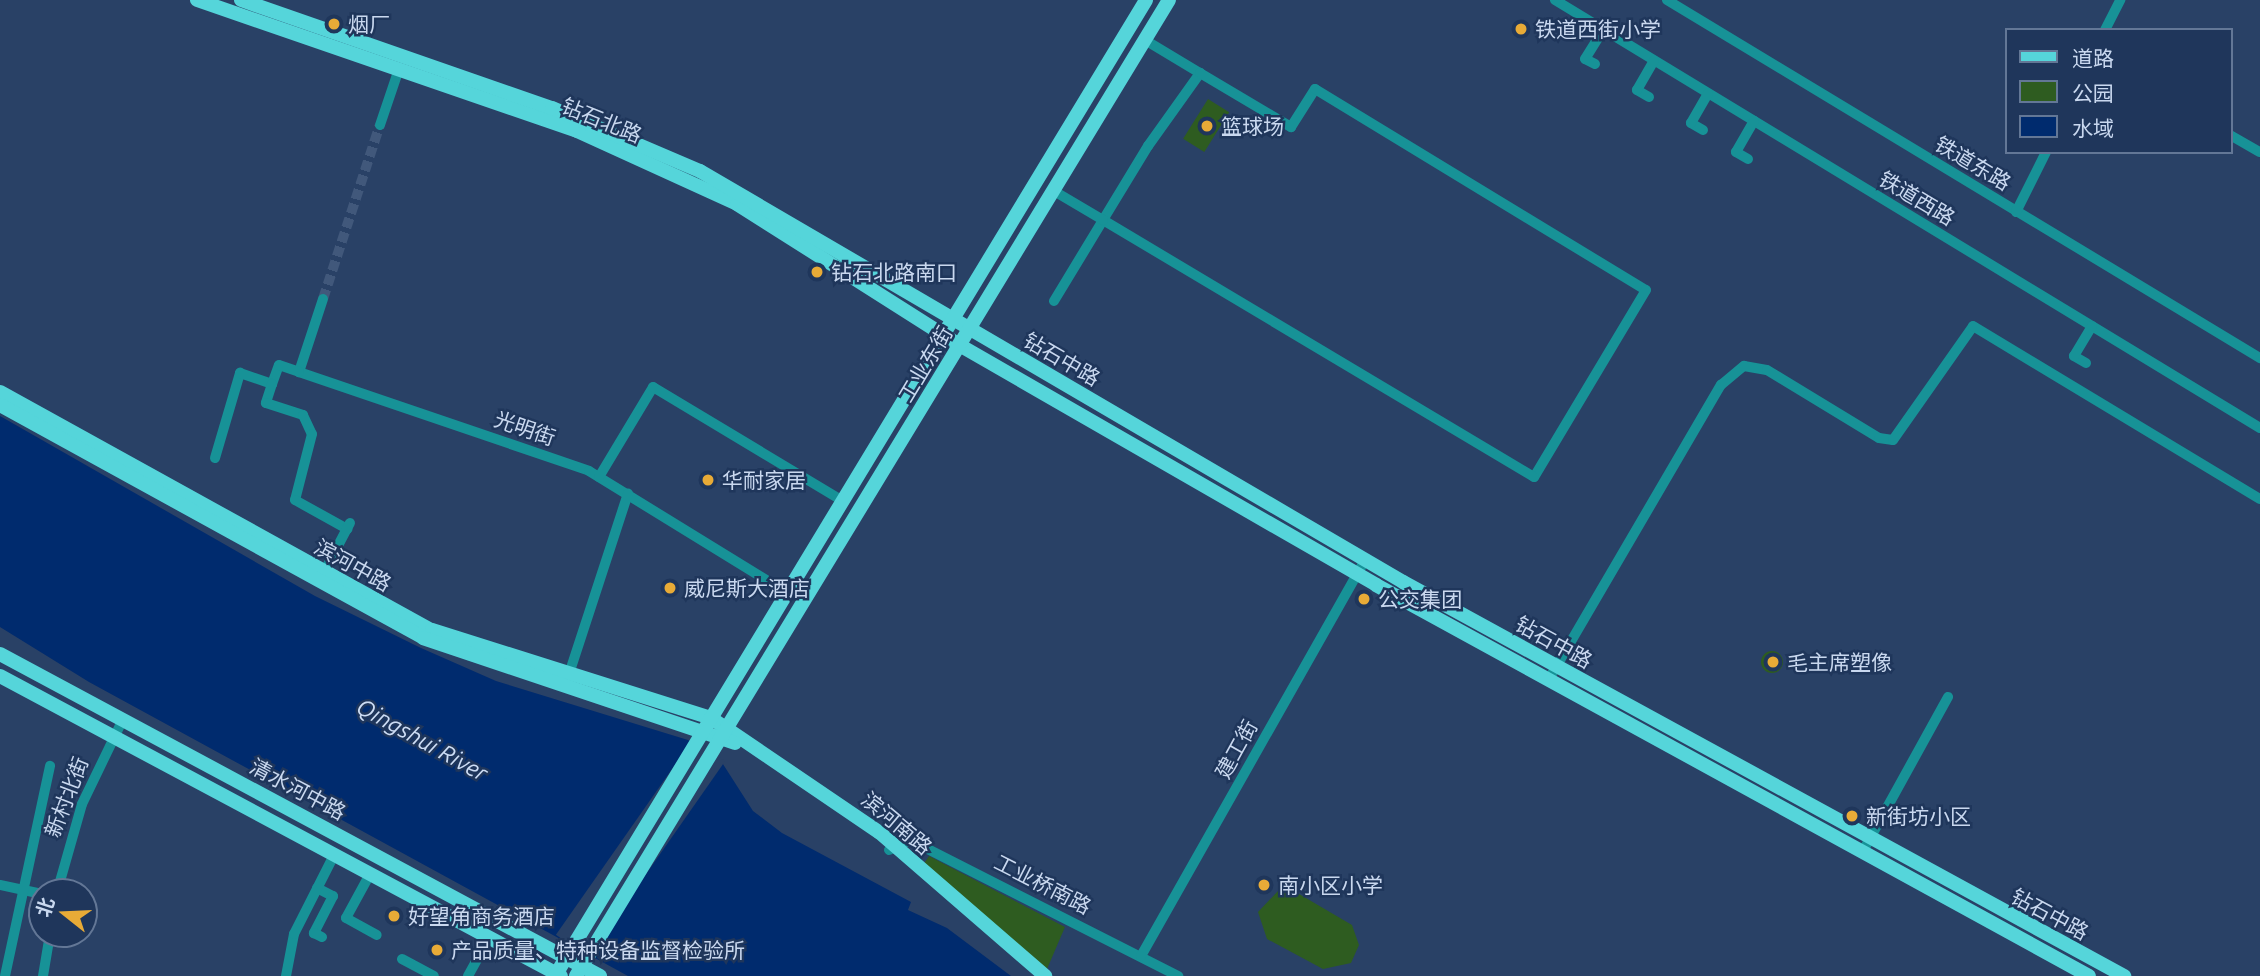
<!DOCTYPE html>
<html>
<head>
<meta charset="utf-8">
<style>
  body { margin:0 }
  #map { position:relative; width:2260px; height:976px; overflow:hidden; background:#294166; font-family:Ubuntu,"Noto Sans SC",sans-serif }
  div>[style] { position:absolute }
  .green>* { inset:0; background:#2e5c20; transform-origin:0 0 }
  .round { border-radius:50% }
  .water>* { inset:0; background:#002b6e }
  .pier>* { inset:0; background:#294166; transform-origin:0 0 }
  .minor-tunnel>* { height:10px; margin-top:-5px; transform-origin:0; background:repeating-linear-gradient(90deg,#41587b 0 10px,transparent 0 15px) }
  .minor>* { height:10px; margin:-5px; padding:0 5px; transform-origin:5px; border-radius:5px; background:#179297 }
  .major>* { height:14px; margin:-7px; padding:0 7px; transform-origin:7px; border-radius:7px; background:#55d5da }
  .dots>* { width:19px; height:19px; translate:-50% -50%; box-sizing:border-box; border:4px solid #1f365b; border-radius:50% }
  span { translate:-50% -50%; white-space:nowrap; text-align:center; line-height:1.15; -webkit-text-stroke:5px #1f365b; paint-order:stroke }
  .poi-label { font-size:21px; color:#c9d8ef }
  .left { translate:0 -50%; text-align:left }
  .street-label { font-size:21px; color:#c9d8ef }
  .water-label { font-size:23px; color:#cdddf5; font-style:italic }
  .legend { position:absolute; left:2005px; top:28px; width:228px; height:126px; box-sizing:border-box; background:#1f365b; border:2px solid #637796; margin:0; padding:9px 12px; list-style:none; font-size:21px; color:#c9d8ef }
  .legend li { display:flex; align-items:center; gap:14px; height:35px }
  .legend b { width:35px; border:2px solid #637796 }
  .north { position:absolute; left:28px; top:878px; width:70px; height:70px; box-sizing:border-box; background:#1f365b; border:2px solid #637796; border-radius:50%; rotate:288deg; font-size:19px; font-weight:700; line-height:28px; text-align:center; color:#c9d8ef }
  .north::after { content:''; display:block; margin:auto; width:24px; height:32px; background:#e8ab37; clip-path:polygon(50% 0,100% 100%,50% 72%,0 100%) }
</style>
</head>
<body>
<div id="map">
  <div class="green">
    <i style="left:1208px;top:99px;width:25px;height:47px;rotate:32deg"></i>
    <i class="round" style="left:1761px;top:651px;width:22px;height:22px"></i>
    <i style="clip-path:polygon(929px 856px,1065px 927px,1047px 969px,923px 865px)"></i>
    <i style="clip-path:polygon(1278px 891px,1294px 891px,1352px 925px,1359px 945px,1351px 963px,1323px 969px,1267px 939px,1258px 912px)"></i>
  </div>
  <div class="water">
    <i style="clip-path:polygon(0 416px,315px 596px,421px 648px,496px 681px,688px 740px,721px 761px,753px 811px,782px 833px,911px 902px,908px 910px,947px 928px,1011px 976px,628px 976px,89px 682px,0 627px)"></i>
  </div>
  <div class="pier">
    <i style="left:693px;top:739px;width:39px;height:239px;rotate:35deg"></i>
  </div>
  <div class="minor-tunnel">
    <i style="left:323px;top:299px;width:183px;rotate:-71.9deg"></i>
  </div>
  <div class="minor">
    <i style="left:1555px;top:0;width:825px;rotate:31.26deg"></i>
    <i style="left:1667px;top:0;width:693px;rotate:31.12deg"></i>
    <i style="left:2105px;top:30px;width:34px;rotate:-63deg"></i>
    <i style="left:1145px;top:40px;width:64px;rotate:31deg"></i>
    <i style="left:1595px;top:64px;width:11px;rotate:-153deg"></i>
    <i style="left:1585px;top:59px;width:34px;rotate:-58deg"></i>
    <i style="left:1649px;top:97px;width:14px;rotate:-150deg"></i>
    <i style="left:1637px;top:90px;width:34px;rotate:-60deg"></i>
    <i style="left:380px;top:125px;width:59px;rotate:-71.3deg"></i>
    <i style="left:1703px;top:130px;width:14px;rotate:-150deg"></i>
    <i style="left:1691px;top:123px;width:34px;rotate:-60deg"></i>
    <i style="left:2230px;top:135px;width:34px;rotate:30deg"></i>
    <i style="left:1748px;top:159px;width:14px;rotate:-150deg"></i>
    <i style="left:1736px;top:152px;width:36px;rotate:-60deg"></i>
    <i style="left:2016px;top:212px;width:67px;rotate:-63.4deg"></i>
    <i style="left:323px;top:299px;width:77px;rotate:108.2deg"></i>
    <i style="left:299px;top:372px;width:306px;rotate:18.8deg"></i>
    <i style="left:589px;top:471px;width:233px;rotate:31.6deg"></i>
    <i style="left:1054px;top:301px;width:95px;rotate:-58.8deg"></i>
    <i style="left:1103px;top:220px;width:87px;rotate:-58.7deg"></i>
    <i style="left:1148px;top:146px;width:90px;rotate:-54.5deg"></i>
    <i style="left:1200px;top:73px;width:106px;rotate:30.7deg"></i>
    <i style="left:1291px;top:127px;width:45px;rotate:-57.7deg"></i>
    <i style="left:1315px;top:89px;width:387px;rotate:31.3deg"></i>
    <i style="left:1646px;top:290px;width:218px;rotate:120.9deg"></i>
    <i style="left:1534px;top:477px;width:502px;rotate:-149.19deg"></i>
    <i style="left:1103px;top:220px;width:57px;rotate:-149.4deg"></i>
    <i style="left:2086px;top:363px;width:14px;rotate:-150deg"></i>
    <i style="left:2074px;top:356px;width:35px;rotate:-59deg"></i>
    <i style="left:272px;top:384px;width:20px;rotate:-70deg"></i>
    <i style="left:279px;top:365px;width:21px;rotate:19deg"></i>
    <i style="left:215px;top:458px;width:89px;rotate:-73.6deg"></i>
    <i style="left:240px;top:373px;width:34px;rotate:19deg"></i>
    <i style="left:272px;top:384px;width:20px;rotate:108deg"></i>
    <i style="left:266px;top:403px;width:39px;rotate:18deg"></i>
    <i style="left:303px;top:415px;width:21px;rotate:65deg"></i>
    <i style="left:312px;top:434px;width:68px;rotate:104.4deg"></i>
    <i style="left:295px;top:500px;width:60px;rotate:29.1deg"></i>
    <i style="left:599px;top:477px;width:105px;rotate:-59deg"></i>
    <i style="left:653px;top:387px;width:222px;rotate:31deg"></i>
    <i style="left:322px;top:576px;width:60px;rotate:-62.2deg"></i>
    <i style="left:569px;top:674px;width:190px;rotate:-71.9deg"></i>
    <i style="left:1549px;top:679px;width:341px;rotate:-59.7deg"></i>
    <i style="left:1721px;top:385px;width:30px;rotate:-40deg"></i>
    <i style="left:1744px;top:366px;width:23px;rotate:10deg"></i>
    <i style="left:1767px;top:370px;width:131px;rotate:31.3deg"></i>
    <i style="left:1879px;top:438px;width:14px;rotate:8deg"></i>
    <i style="left:1893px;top:440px;width:139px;rotate:-54.9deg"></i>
    <i style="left:1973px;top:326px;width:335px;rotate:31.1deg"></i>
    <i style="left:889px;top:850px;width:23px;rotate:-25deg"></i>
    <i style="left:910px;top:840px;width:301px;rotate:26.9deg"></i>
    <i style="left:1863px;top:851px;width:176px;rotate:-61.1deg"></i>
    <i style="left:370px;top:874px;width:50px;rotate:118.6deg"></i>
    <i style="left:346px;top:918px;width:35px;rotate:29deg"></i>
    <i style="left:0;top:885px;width:43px;rotate:12.1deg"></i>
    <i style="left:317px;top:888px;width:18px;rotate:27deg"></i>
    <i style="left:333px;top:896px;width:42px;rotate:117.2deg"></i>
    <i style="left:314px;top:933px;width:9px;rotate:27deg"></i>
    <i style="left:57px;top:892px;width:91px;rotate:-74.1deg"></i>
    <i style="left:82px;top:804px;width:94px;rotate:-64.2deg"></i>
    <i style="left:1141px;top:956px;width:455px;rotate:-60.5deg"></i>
    <i style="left:402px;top:959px;width:36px;rotate:28deg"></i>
    <i style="left:5px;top:976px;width:215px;rotate:-77.9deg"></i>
    <i style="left:43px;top:976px;width:43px;rotate:-80.5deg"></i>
    <i style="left:286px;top:976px;width:43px;rotate:-79.2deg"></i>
    <i style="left:294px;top:934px;width:89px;rotate:-63.1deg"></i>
    <i style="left:468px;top:976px;width:43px;rotate:-61.1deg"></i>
  </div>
  <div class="major">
    <i style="left:197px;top:0;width:402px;rotate:19deg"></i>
    <i style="left:577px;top:131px;width:176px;rotate:24.5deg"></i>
    <i style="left:737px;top:204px;width:265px;rotate:32.4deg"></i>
    <i style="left:961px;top:346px;width:479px;rotate:29.9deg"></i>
    <i style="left:1376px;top:585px;width:813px;rotate:28.74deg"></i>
    <i style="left:241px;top:0;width:329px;rotate:19.2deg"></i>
    <i style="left:552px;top:108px;width:161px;rotate:23.1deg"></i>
    <i style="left:700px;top:171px;width:814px;rotate:30.31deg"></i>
    <i style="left:1403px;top:582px;width:822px;rotate:28.65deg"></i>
    <i style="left:0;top:392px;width:493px;rotate:28.9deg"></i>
    <i style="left:432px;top:630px;width:293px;rotate:17.5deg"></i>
    <i style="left:711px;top:718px;width:203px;rotate:34.2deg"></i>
    <i style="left:879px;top:832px;width:220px;rotate:40.9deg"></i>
    <i style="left:0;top:405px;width:483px;rotate:28.8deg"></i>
    <i style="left:423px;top:638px;width:329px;rotate:18.6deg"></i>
    <i style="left:0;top:654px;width:681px;rotate:28.22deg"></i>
    <i style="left:0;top:676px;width:636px;rotate:28.14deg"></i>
    <i style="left:555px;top:976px;width:1141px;rotate:-58.8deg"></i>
    <i style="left:576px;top:976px;width:1142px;rotate:-58.72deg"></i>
  </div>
  <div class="dots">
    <i style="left:334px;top:24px;background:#e8ab37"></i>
    <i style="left:1521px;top:29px;background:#e8ab37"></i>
    <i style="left:1207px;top:126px;background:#e8ab37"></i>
    <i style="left:817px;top:272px;background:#e8ab37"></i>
    <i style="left:708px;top:480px;background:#e8ab37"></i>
    <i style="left:670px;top:588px;background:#e8ab37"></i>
    <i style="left:1364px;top:599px;background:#e8ab37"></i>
    <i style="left:1773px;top:662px;background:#e8ab37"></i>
    <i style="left:1852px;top:816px;background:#e8ab37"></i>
    <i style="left:1264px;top:885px;background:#e8ab37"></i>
    <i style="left:394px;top:916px;background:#e8ab37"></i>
    <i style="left:437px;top:950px;background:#e8ab37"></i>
  </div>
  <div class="poi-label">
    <span class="left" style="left:348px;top:24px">烟厂</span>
    <span class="left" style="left:1535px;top:29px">铁道西街小学</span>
    <span class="left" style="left:1221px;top:126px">篮球场</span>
    <span class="left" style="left:831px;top:272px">钻石北路南口</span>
    <span class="left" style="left:722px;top:480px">华耐家居</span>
    <span class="left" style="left:684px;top:588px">威尼斯大酒店</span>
    <span class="left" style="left:1378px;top:599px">公交集团</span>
    <span class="left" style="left:1787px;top:662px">毛主席塑像</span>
    <span class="left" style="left:1866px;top:816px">新街坊小区</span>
    <span class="left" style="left:1278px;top:885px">南小区小学</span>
    <span class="left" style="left:408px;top:916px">好望角商务酒店</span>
    <span class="left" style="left:451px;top:950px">产品质量、特种设备监督检验所</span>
  </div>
  <div class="street-label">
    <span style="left:602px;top:120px;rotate:22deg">钻石北路</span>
    <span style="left:1973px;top:163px;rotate:31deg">铁道东路</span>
    <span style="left:1917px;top:198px;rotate:31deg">铁道西路</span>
    <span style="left:1062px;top:359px;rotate:30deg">钻石中路</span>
    <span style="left:925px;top:364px;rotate:-59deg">工业东街</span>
    <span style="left:525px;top:428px;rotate:19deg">光明街</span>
    <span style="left:353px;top:565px;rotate:29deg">滨河中路</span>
    <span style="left:1554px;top:642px;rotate:29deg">钻石中路</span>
    <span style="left:1236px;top:749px;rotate:-61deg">建工街</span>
    <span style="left:298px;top:789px;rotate:28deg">清水河中路</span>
    <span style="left:66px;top:797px;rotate:-69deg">新村北街</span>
    <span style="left:897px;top:823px;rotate:40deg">滨河南路</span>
    <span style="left:1043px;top:884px;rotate:27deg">工业桥南路</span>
    <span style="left:2050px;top:914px;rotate:28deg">钻石中路</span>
  </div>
  <div class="water-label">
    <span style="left:422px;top:740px;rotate:29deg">Qingshui River</span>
  </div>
  <ul class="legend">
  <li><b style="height:9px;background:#55d5da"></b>道路</li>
  <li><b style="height:19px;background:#2e5c20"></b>公园</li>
  <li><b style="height:19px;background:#002b6e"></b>水域</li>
  </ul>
  <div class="north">北</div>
</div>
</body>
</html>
